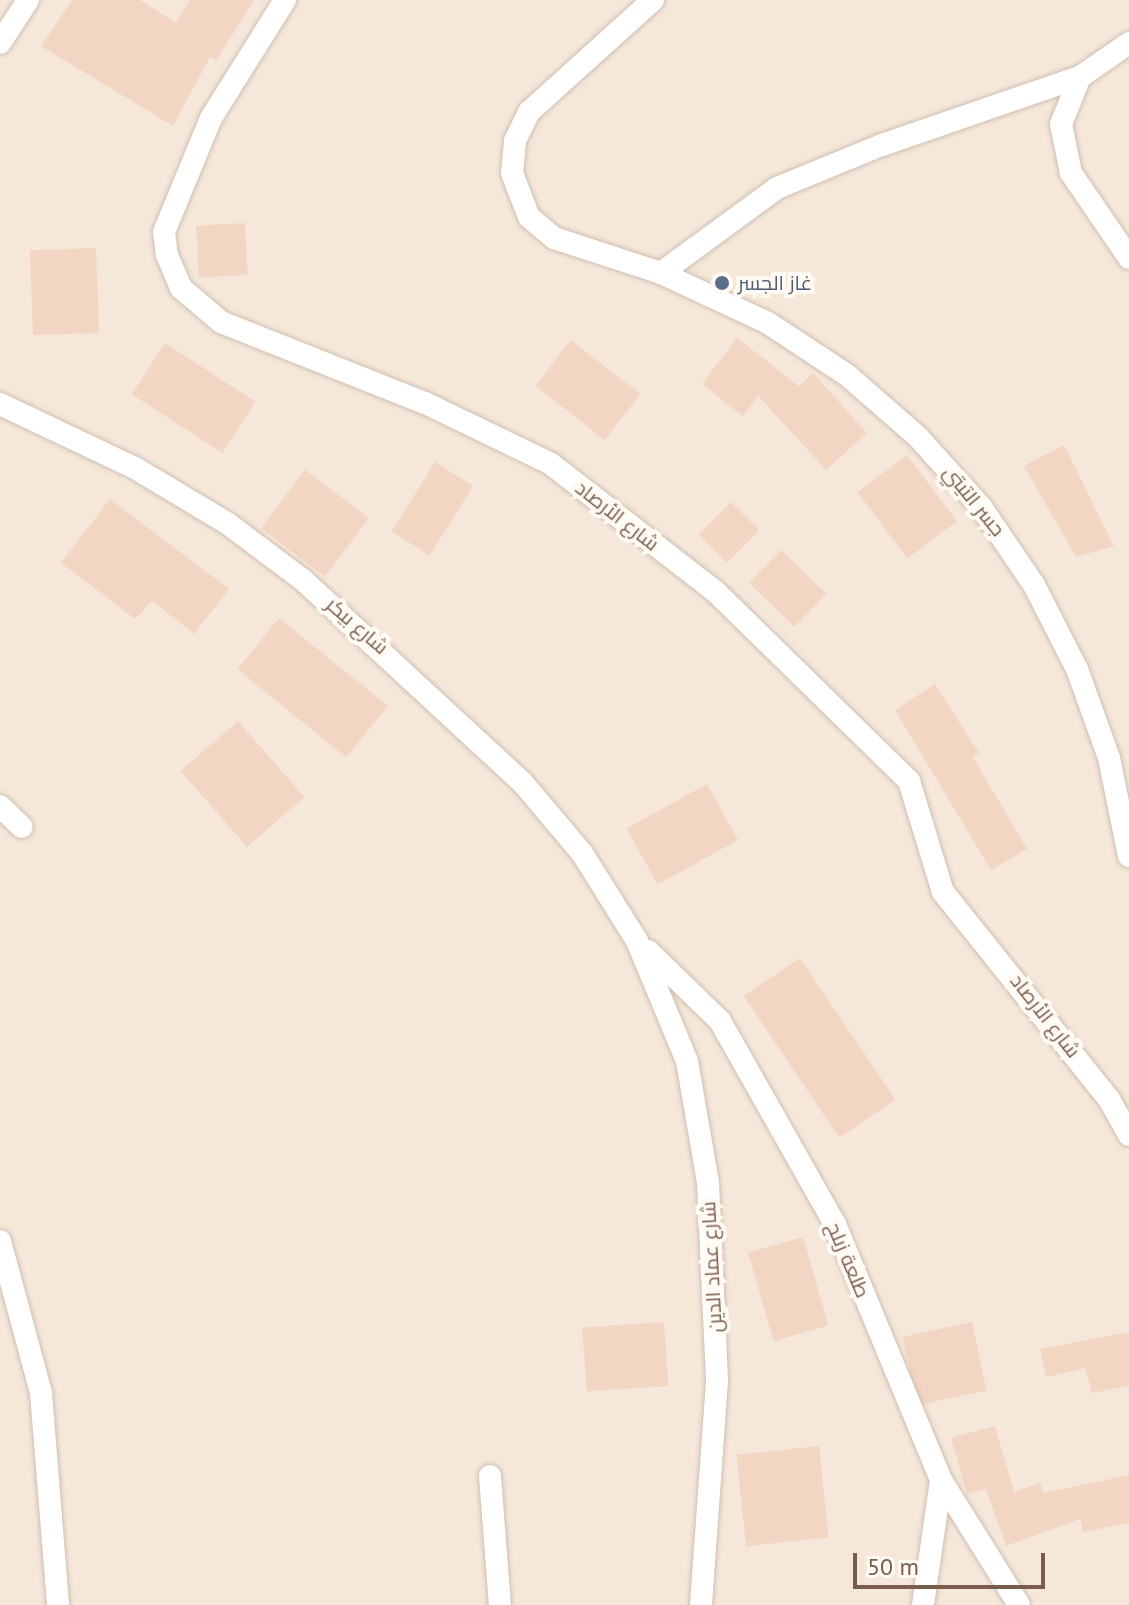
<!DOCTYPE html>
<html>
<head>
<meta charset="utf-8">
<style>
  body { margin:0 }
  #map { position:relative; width:1129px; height:1605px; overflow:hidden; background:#fdf6ec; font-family:"PT Sans",Cairo,sans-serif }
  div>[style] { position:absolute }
  .residential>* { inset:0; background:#f5e8da; transform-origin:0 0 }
  .building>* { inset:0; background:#f3d5c3; transform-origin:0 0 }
  .roads { filter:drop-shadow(0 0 2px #d1beb0) drop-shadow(0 0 2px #d1beb0) }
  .minor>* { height:22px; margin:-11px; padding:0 11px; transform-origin:11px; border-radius:11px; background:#fff }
  .dots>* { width:22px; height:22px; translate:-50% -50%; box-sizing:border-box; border:4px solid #fffaf3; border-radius:50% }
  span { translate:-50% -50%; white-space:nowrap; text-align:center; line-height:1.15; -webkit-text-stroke:8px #fffaf3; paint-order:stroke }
  .service-label { font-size:20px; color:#4e5e75 }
  .left { translate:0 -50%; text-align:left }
  .street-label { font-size:20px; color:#7a5c4d }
  .scale { position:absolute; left:853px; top:1553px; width:192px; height:36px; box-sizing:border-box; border:4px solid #7a5c4d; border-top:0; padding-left:10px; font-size:24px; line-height:28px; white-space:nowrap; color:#7a5c4d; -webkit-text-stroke:6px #fffaf3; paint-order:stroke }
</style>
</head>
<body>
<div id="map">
  <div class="residential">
    <i style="left:0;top:0;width:1129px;height:1605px"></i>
  </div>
  <div class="building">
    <i style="clip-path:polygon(72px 0,140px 0,176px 23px,190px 0,254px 0,216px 61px,210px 57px,173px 126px,41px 46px)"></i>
    <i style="left:245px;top:223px;width:52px;height:49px;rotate:87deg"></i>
    <i style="left:96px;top:248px;width:85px;height:66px;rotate:88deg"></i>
    <i style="clip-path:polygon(737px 338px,799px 386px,813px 373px,867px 433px,826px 470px,758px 396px,743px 416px,702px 384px)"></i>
    <i style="left:571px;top:340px;width:88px;height:58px;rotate:38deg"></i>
    <i style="left:165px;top:343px;width:108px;height:61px;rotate:33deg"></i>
    <i style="clip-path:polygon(1064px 445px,1114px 546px,1076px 557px,1024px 466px)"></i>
    <i style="left:907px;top:455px;width:83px;height:62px;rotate:53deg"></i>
    <i style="left:435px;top:462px;width:45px;height:82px;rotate:32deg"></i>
    <i style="left:305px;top:470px;width:80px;height:73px;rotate:37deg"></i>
    <i style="clip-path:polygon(110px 499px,229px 589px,194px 634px,152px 601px,135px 619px,61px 563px)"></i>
    <i style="left:731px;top:502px;width:40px;height:46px;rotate:45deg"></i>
    <i style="left:781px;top:550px;width:63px;height:46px;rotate:44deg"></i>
    <i style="left:279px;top:618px;width:140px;height:66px;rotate:39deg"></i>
    <i style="clip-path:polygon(935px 684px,979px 753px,973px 757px,1027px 849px,991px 870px,895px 710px)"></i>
    <i style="left:238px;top:721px;width:101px;height:76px;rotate:49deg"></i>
    <i style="left:707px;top:784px;width:64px;height:92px;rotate:61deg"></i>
    <i style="left:800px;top:958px;width:171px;height:68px;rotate:56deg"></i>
    <i style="left:803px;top:1237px;width:92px;height:57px;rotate:74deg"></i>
    <i style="left:664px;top:1322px;width:64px;height:82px;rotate:86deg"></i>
    <i style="left:972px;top:1322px;width:70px;height:71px;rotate:78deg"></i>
    <i style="clip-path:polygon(1129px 1332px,1129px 1386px,1092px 1393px,1085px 1368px,1046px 1377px,1040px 1349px)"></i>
    <i style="clip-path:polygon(995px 1426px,1014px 1492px,1040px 1483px,1044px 1493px,1129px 1475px,1129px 1523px,1083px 1532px,1080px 1519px,1006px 1546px,986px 1489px,967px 1494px,951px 1438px)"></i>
    <i style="left:819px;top:1446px;width:92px;height:83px;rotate:84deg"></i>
  </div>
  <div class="roads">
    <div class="minor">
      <i style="left:285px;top:0;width:139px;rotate:122.1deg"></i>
      <i style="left:211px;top:118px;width:123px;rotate:112.4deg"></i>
      <i style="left:164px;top:232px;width:23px;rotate:83deg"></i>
      <i style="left:167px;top:255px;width:36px;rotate:67deg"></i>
      <i style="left:181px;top:288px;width:52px;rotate:40.4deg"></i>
      <i style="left:221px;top:322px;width:219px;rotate:21.7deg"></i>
      <i style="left:425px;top:403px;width:140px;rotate:25.8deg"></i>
      <i style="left:551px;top:464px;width:207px;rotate:37.8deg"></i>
      <i style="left:715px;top:591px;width:272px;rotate:44.4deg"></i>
      <i style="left:909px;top:781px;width:116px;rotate:73deg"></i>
      <i style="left:943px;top:892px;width:265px;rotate:51.3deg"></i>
      <i style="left:1109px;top:1099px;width:41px;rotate:60.9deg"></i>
      <i style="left:653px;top:0;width:167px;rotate:137.9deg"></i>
      <i style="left:529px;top:112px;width:32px;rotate:116deg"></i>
      <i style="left:515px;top:141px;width:32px;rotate:95deg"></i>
      <i style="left:512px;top:173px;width:47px;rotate:68.9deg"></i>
      <i style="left:529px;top:217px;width:33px;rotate:40deg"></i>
      <i style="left:554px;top:238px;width:113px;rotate:18.1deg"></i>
      <i style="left:661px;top:273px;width:144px;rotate:-36.2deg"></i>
      <i style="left:777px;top:188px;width:113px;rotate:-22.3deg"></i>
      <i style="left:882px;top:145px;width:209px;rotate:-19deg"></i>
      <i style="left:0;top:43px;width:51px;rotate:-56.9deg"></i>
      <i style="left:1129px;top:43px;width:60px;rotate:145.2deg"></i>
      <i style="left:1080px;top:77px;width:51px;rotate:112deg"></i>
      <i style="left:1061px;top:124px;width:50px;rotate:78.5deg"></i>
      <i style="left:1071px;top:173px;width:103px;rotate:55.7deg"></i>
      <i style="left:661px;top:273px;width:118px;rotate:25deg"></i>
      <i style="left:768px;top:323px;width:95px;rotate:33.4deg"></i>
      <i style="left:847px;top:375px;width:94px;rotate:41.1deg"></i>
      <i style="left:918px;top:437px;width:94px;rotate:48deg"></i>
      <i style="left:981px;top:507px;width:94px;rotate:55.8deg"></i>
      <i style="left:1034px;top:585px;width:94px;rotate:62.9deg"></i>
      <i style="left:1077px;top:669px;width:95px;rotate:70.2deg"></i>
      <i style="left:1109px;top:758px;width:100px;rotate:78.5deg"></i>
      <i style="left:0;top:404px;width:149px;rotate:25.4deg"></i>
      <i style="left:135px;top:468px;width:107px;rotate:30.9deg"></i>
      <i style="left:227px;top:523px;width:95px;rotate:36.9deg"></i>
      <i style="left:303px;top:580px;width:298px;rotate:42.7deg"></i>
      <i style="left:522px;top:782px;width:93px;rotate:49.8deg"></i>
      <i style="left:582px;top:853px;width:104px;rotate:58deg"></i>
      <i style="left:637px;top:941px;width:130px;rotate:67.4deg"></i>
      <i style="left:687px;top:1061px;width:123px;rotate:80.2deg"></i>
      <i style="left:708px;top:1182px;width:199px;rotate:87.4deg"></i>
      <i style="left:717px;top:1381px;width:225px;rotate:94.1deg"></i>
      <i style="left:0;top:806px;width:30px;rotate:44deg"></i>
      <i style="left:648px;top:951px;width:100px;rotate:44.2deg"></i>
      <i style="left:720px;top:1021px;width:233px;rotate:60.5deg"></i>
      <i style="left:835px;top:1224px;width:277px;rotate:67.5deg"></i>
      <i style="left:941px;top:1480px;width:147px;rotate:58deg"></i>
      <i style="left:0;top:1241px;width:157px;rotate:74.9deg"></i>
      <i style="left:41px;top:1393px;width:213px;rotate:85.4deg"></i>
      <i style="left:490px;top:1476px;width:129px;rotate:85.6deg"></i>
      <i style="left:923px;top:1605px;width:126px;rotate:-81.8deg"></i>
    </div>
  </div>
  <div class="dots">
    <i style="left:722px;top:283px;background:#5c6f8a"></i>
  </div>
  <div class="service-label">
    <span class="left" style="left:738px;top:283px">غاز الجسر</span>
  </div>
  <div class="street-label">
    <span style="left:974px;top:501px;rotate:51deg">جسر التيتي</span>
    <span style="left:617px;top:516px;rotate:38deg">شارع الأرصاد</span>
    <span style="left:357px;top:626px;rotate:41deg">شارع بيكر</span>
    <span style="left:1045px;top:1016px;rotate:52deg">شارع الأرصاد</span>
    <span style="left:848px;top:1260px;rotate:67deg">طلعة زبلح</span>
    <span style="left:712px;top:1267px;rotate:-93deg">شارع عماد الدين</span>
  </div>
  <div class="scale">50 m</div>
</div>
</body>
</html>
